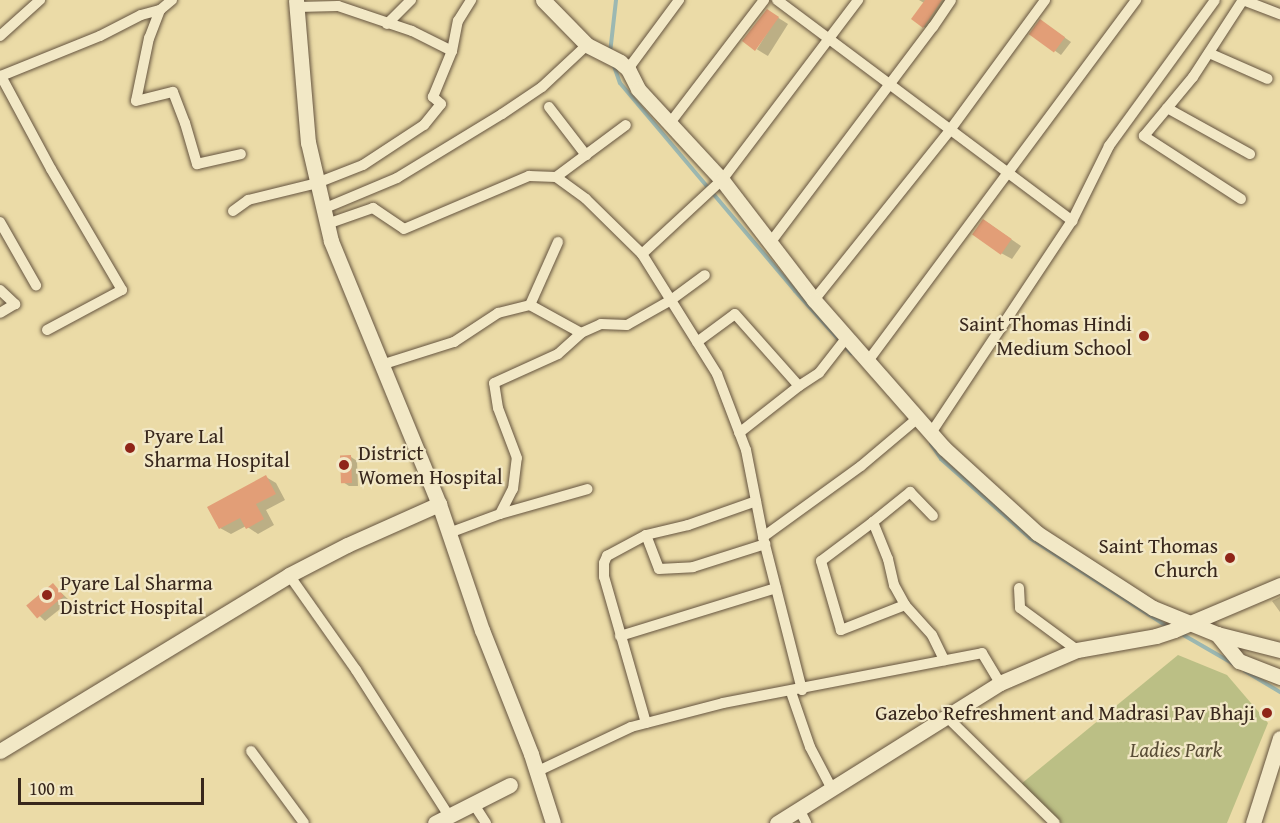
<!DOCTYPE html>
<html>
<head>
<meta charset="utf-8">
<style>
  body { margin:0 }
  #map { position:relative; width:1280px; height:823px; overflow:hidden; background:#ebdba7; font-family:"Gentium Book Plus",serif }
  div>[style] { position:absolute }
  .green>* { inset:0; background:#bbbf85 }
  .shadow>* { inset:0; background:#0003; transform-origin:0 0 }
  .stream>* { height:4px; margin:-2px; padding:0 2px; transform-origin:2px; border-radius:2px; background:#9cb8b2 }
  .building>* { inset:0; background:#e29e77; transform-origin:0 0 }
  .roads { filter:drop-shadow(0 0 2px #65543f) drop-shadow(0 0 2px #65543f) }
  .street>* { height:10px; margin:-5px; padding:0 5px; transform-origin:5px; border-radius:5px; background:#f2e8c6 }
  .secondary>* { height:15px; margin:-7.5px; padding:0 7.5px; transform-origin:7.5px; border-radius:7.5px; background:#f2e8c6 }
  .dots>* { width:16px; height:16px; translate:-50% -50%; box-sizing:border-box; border:3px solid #f2e8c6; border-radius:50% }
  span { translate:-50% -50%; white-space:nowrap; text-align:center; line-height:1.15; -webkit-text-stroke:4.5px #f2e8c6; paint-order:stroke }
  .poi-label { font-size:21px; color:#38271c }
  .right { translate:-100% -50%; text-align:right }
  .left { translate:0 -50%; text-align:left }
  .park-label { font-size:21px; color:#594d36; font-style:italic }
  .scale { position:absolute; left:18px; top:778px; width:186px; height:27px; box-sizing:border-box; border:3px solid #38271c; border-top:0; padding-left:8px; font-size:18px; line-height:21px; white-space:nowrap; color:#38271c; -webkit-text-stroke:4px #f2e8c6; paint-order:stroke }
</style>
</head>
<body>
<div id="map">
  <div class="green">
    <i style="clip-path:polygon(1178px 655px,1227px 675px,1268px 723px,1227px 823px,1061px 823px,1021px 784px)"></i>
  </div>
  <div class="shadow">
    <i style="clip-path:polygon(919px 0,950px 0,932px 31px,924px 27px,924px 3px)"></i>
    <i style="left:777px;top:17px;width:13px;height:38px;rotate:32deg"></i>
    <i style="clip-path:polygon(1047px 25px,1071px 42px,1061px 55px,1031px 34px)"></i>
    <i style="clip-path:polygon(984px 220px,1021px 246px,1012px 259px,1001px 253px)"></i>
    <i style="clip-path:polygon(351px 457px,357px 461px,358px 486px,349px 486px,343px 482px)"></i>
    <i style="clip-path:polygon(266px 477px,276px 483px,285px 500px,266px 510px,274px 525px,258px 534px,246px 526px,231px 534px,220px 528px)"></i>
    <i style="clip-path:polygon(53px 585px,70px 601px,45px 621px,28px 605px)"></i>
    <i style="clip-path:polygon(1280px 597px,1280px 612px,1272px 601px)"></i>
  </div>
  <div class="stream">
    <i style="left:610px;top:53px;width:53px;rotate:-83.5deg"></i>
    <i style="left:613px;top:63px;width:21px;rotate:71deg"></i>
    <i style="left:620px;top:83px;width:272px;rotate:49.9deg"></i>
    <i style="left:795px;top:291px;width:84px;rotate:47.9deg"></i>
    <i style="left:931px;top:444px;width:18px;rotate:56deg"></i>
    <i style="left:941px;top:459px;width:119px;rotate:41.6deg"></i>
    <i style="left:1030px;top:538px;width:164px;rotate:32.8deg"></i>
    <i style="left:1180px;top:633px;width:62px;rotate:29.9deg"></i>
    <i style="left:1245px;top:671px;width:41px;rotate:31deg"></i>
  </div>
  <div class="building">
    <i style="clip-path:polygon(925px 0,942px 0,923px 28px,911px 19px)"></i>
    <i style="clip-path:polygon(767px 9px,779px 17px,755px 51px,742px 41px)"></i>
    <i style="left:1040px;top:19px;width:31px;height:19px;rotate:36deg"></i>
    <i style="left:983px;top:219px;width:35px;height:19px;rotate:35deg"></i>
    <i style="left:351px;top:455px;width:28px;height:11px;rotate:88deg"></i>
    <i style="clip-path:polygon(266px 475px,276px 494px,256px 504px,264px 519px,246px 529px,240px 518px,219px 529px,207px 507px)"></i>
    <i style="left:53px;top:583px;width:17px;height:35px;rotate:50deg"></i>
  </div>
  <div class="roads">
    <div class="street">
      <i style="left:172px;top:0;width:16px;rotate:140deg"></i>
      <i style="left:160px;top:10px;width:30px;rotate:111deg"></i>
      <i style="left:149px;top:38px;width:64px;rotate:101.7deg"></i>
      <i style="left:136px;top:101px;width:38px;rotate:-14deg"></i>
      <i style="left:173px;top:92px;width:33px;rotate:69deg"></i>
      <i style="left:185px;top:123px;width:43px;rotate:73.7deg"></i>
      <i style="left:197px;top:164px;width:45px;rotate:-12.8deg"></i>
      <i style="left:777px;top:0;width:369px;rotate:36.8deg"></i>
      <i style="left:387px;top:24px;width:34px;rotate:-45deg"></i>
      <i style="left:0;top:36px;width:54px;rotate:-42deg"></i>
      <i style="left:452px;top:51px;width:31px;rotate:-79deg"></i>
      <i style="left:458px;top:21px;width:25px;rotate:-58deg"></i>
      <i style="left:1209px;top:53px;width:64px;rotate:23.8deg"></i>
      <i style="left:628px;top:69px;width:86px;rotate:-53.5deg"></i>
      <i style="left:549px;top:107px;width:61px;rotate:52.4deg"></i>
      <i style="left:1167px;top:108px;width:95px;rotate:29deg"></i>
      <i style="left:670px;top:123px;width:155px;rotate:-52.6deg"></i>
      <i style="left:556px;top:177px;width:87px;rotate:-36.6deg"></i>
      <i style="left:1241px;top:199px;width:116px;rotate:-147deg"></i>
      <i style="left:1144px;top:136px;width:77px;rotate:-50.3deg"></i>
      <i style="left:1193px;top:77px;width:92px;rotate:-57deg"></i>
      <i style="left:1243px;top:0;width:40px;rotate:21deg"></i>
      <i style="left:323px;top:209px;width:80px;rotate:-22.7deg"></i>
      <i style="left:397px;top:178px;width:123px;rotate:-31.4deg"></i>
      <i style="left:502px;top:114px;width:48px;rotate:-34deg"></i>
      <i style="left:542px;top:87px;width:62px;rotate:-43deg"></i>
      <i style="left:233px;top:211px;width:19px;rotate:-36deg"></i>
      <i style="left:248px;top:200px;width:71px;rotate:-13.8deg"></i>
      <i style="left:317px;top:183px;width:49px;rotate:-21.4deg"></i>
      <i style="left:363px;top:165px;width:73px;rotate:-33.3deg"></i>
      <i style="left:424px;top:125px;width:27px;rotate:-51deg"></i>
      <i style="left:441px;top:104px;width:11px;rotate:-139deg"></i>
      <i style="left:433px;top:97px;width:50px;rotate:-67.6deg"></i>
      <i style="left:452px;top:51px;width:45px;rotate:-153.4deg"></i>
      <i style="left:412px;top:31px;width:78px;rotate:-161.3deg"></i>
      <i style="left:338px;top:6px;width:41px;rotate:178.6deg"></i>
      <i style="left:0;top:222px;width:73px;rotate:60.3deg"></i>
      <i style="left:327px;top:224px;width:49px;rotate:-19.2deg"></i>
      <i style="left:373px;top:208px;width:37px;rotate:34deg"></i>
      <i style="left:404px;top:229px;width:136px;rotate:-23deg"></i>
      <i style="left:529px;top:176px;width:27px;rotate:2deg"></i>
      <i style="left:556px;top:177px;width:37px;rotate:36deg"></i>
      <i style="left:586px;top:199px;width:78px;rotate:44.5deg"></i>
      <i style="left:642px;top:254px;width:109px;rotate:-42.8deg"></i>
      <i style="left:722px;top:180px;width:226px;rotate:-52.9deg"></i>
      <i style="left:770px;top:243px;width:271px;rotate:-53deg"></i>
      <i style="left:933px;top:27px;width:32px;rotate:-56deg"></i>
      <i style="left:642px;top:254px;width:142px;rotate:58deg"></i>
      <i style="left:717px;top:374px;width:81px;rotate:69.1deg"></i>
      <i style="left:746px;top:450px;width:89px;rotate:78.9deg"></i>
      <i style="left:763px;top:537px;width:158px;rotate:75.7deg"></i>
      <i style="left:0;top:290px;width:21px;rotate:43deg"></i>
      <i style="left:15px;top:304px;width:17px;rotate:149deg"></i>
      <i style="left:814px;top:300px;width:218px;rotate:-51.3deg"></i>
      <i style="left:950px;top:130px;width:161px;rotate:-53.8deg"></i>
      <i style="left:530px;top:305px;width:69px;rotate:-66deg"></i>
      <i style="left:47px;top:330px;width:85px;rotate:-28.1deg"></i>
      <i style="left:122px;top:290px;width:140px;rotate:-120.4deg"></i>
      <i style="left:51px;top:169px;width:106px;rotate:-118.3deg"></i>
      <i style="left:1px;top:76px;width:107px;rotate:-22deg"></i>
      <i style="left:100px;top:36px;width:46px;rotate:-27.1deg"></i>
      <i style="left:141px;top:15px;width:20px;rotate:-15deg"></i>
      <i style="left:697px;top:342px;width:47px;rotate:-36.4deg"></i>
      <i style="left:735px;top:314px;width:96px;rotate:48.4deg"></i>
      <i style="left:799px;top:386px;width:76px;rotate:141.9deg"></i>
      <i style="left:868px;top:361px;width:450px;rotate:-53.4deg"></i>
      <i style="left:381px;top:365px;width:77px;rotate:-17.5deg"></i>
      <i style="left:454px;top:342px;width:53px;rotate:-33.4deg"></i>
      <i style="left:498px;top:313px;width:33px;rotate:-14deg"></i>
      <i style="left:530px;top:305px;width:58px;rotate:28.8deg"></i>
      <i style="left:581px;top:333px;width:22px;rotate:-24deg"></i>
      <i style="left:601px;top:324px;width:26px;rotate:2deg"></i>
      <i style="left:627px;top:325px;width:51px;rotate:-29.6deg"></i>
      <i style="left:671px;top:300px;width:42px;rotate:-36.3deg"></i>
      <i style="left:799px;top:386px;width:24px;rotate:-33deg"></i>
      <i style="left:819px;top:373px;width:46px;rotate:-52.1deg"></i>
      <i style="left:931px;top:433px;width:255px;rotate:-56.4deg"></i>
      <i style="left:1072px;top:221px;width:84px;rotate:-63.7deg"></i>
      <i style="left:1109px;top:146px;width:180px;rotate:-54deg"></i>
      <i style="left:500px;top:514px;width:91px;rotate:-15.9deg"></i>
      <i style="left:873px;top:522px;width:48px;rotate:-39deg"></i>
      <i style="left:910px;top:492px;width:33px;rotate:46deg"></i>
      <i style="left:449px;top:533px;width:54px;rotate:-20.4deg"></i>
      <i style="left:500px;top:514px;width:28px;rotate:-63deg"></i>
      <i style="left:513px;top:489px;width:31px;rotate:-83deg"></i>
      <i style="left:517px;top:458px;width:53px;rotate:-110.8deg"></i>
      <i style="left:498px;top:408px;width:25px;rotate:-99deg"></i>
      <i style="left:494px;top:383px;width:70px;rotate:-24.4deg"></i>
      <i style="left:558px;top:354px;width:31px;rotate:-42deg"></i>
      <i style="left:646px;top:535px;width:36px;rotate:69deg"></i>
      <i style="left:659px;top:569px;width:34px;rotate:-3deg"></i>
      <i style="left:693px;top:567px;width:76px;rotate:-17.7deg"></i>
      <i style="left:763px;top:537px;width:121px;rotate:-35.9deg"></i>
      <i style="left:861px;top:466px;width:75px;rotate:-40.1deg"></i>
      <i style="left:289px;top:575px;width:116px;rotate:54.8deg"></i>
      <i style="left:356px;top:670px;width:173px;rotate:57.5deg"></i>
      <i style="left:1019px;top:588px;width:20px;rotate:87deg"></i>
      <i style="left:1020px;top:608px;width:71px;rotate:36.4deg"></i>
      <i style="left:905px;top:605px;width:69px;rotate:158.7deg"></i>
      <i style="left:841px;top:630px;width:72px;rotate:-106.2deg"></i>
      <i style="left:821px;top:561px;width:65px;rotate:-36.9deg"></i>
      <i style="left:873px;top:522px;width:40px;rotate:68deg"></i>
      <i style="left:888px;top:559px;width:27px;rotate:77deg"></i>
      <i style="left:894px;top:585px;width:23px;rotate:61deg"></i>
      <i style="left:905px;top:605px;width:40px;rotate:48deg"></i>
      <i style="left:932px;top:635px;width:28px;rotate:64deg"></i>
      <i style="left:620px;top:636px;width:163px;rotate:-17.1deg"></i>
      <i style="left:791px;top:692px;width:58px;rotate:70.9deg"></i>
      <i style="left:810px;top:747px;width:47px;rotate:62.4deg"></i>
      <i style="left:947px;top:717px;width:151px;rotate:44.5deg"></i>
      <i style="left:646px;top:723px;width:152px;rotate:-106deg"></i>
      <i style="left:604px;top:577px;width:14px;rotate:-90deg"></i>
      <i style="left:604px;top:563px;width:8px;rotate:-67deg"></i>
      <i style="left:607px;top:556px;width:44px;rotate:-28.3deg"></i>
      <i style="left:646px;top:535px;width:43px;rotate:-13.4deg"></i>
      <i style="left:688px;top:525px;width:72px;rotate:-19.4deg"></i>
      <i style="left:251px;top:751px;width:89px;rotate:53.6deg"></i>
      <i style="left:536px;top:772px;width:105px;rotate:-25.3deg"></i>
      <i style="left:631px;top:727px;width:95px;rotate:-14.6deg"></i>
      <i style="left:723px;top:703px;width:264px;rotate:-10.9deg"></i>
      <i style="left:982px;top:653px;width:35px;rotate:59deg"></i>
      <i style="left:473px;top:803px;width:24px;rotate:57deg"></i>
      <i style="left:799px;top:809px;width:16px;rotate:63deg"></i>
    </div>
    <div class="secondary">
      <i style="left:296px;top:0;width:143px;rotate:85.2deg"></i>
      <i style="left:308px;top:142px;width:102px;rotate:76.9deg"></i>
      <i style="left:331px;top:241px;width:284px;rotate:67.7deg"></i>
      <i style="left:439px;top:504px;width:133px;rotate:71.2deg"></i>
      <i style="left:482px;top:630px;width:133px;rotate:68.4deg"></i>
      <i style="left:531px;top:754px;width:72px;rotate:72.3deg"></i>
      <i style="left:543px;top:0;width:63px;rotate:45.6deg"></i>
      <i style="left:587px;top:45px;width:37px;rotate:27deg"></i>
      <i style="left:620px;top:62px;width:11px;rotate:41deg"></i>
      <i style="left:628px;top:69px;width:22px;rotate:63deg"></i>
      <i style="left:638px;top:89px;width:124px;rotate:47.3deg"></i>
      <i style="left:722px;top:180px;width:151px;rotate:52.5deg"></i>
      <i style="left:814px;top:300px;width:197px;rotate:48.7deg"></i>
      <i style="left:944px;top:448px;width:126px;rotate:42.4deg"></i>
      <i style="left:1037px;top:533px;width:138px;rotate:32.9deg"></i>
      <i style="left:1153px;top:608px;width:69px;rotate:22.1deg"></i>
      <i style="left:1217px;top:634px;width:65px;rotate:14.3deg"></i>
      <i style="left:1217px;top:634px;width:35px;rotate:51deg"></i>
      <i style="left:1239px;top:661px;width:44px;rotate:21.3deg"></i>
      <i style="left:0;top:751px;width:338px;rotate:-31.3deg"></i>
      <i style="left:289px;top:575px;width:65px;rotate:-27.3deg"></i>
      <i style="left:347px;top:545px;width:101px;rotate:-24deg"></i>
      <i style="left:435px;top:823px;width:84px;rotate:-26.9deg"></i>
      <i style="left:777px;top:823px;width:263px;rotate:-32.1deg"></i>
      <i style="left:1000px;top:683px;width:84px;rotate:-23.2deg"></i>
      <i style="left:1077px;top:650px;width:80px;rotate:-10deg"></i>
      <i style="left:1156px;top:636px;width:19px;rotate:-18deg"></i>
      <i style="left:1174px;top:630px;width:115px;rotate:-23deg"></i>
      <i style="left:1253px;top:823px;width:89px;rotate:-72.4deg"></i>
    </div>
  </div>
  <div class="dots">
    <i style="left:1144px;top:336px;background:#8f2418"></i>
    <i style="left:130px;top:448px;background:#8f2418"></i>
    <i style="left:344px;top:465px;background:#8f2418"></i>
    <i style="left:1230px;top:558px;background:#8f2418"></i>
    <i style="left:47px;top:595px;background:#8f2418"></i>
    <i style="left:1267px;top:713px;background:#8f2418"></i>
  </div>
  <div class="poi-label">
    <span class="right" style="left:1132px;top:336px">Saint Thomas Hindi<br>Medium School</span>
    <span class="left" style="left:144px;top:448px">Pyare Lal<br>Sharma Hospital</span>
    <span class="left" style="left:358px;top:465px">District<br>Women Hospital</span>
    <span class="right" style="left:1218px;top:558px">Saint Thomas<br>Church</span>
    <span class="left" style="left:60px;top:595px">Pyare Lal Sharma<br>District Hospital</span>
    <span class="right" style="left:1255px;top:713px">Gazebo Refreshment and Madrasi Pav Bhaji</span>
  </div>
  <div class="park-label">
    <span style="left:1176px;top:750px">Ladies Park</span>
  </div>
  <div class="scale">100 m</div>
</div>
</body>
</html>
